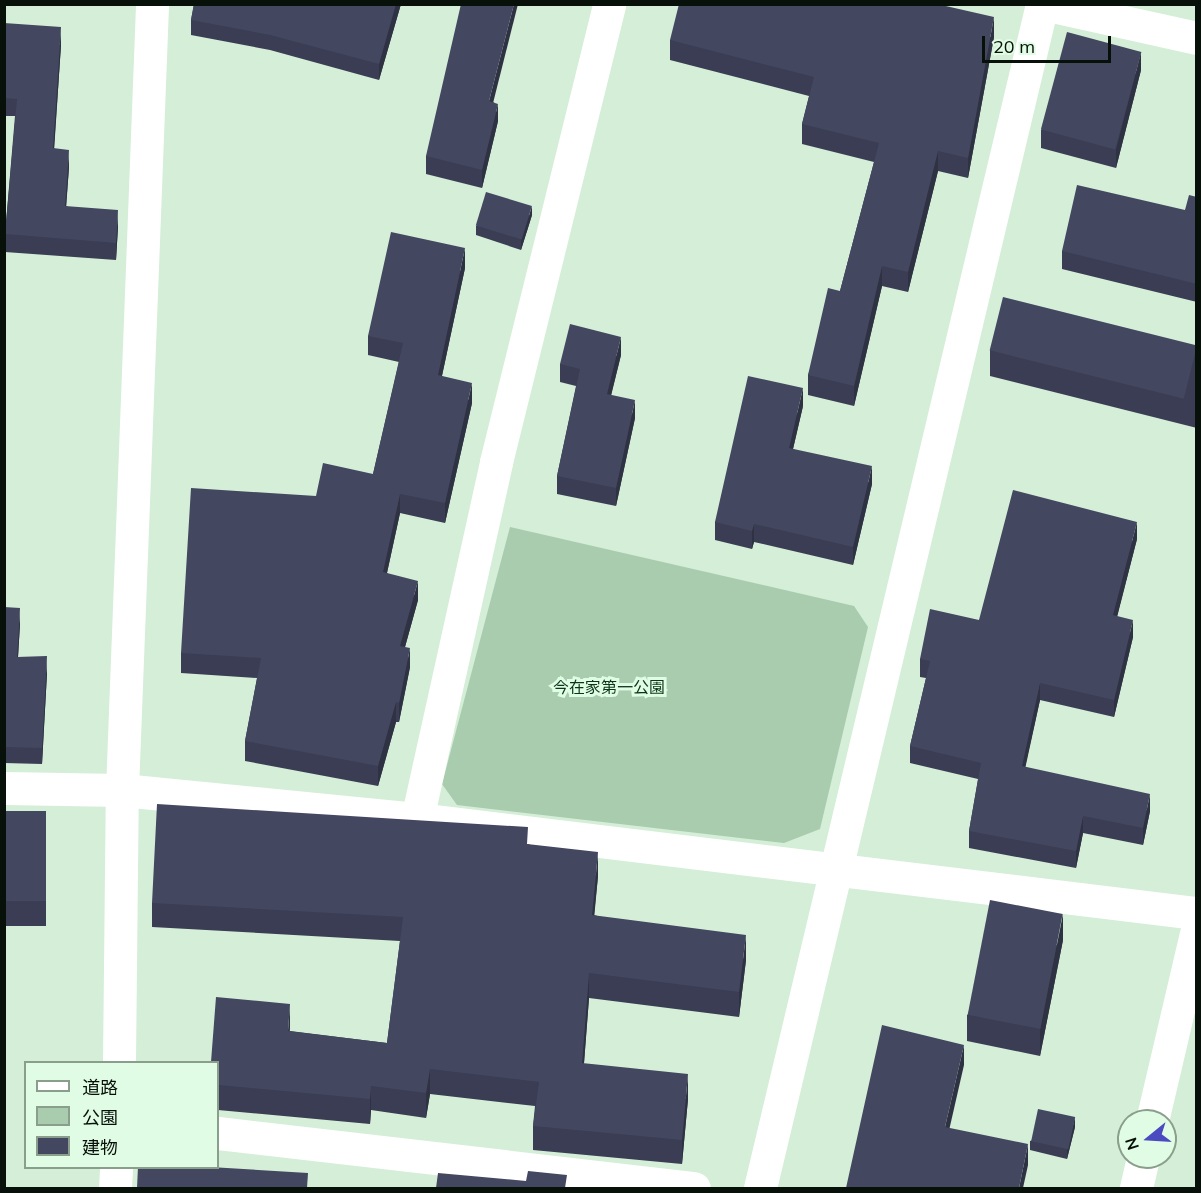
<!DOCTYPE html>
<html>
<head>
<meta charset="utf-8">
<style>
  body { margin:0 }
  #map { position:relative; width:1201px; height:1193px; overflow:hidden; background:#d4eed7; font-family:Mulish,"Noto Sans JP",sans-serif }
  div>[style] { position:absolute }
  .green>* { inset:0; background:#a8ccad }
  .street>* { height:33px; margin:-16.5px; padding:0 16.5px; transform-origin:16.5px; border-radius:16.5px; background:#fff }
  .secondary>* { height:33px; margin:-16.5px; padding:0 16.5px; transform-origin:16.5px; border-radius:16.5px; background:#fff }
  .wall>* { inset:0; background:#3a3d53; transform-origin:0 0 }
  .shaded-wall>* { inset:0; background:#2f3243 }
  .building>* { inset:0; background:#434760; transform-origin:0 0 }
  span { translate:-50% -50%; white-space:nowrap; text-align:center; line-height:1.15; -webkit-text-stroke:6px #e1fce4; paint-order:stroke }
  .park-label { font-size:16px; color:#0b3517 }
  .frame { position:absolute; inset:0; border:6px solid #081109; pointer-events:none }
  .legend { position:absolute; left:24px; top:1061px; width:195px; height:108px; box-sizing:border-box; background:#e1fce4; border:2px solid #8a9e8c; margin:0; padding:8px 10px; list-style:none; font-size:18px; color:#081109 }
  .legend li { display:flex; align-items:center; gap:12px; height:30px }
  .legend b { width:30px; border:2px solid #8a9e8c }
  .north { position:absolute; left:1117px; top:1109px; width:60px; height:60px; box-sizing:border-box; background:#e1fce4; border:2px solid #8a9e8c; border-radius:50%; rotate:252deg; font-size:16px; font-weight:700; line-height:24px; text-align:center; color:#081109 }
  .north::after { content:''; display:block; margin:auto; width:21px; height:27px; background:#4c4ac0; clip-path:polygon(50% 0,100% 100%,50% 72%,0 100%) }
  .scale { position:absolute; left:982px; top:36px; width:129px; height:27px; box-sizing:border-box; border:3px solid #081109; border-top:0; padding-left:8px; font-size:18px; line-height:21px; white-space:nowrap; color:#081109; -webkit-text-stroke:4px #e1fce4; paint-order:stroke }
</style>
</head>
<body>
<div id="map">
  <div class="green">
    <i style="clip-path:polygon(510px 527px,854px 606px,868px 627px,820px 829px,784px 843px,457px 805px,442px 784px)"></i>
  </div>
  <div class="street">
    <i style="left:1043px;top:4px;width:157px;rotate:12.5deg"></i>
    <i style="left:4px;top:788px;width:118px;rotate:1deg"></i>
    <i style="left:122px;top:790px;width:296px;rotate:5.6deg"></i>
    <i style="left:417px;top:819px;width:785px;rotate:6.88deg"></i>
    <i style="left:417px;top:819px;width:366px;rotate:-77.5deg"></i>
    <i style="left:496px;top:462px;width:472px;rotate:-76.1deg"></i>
    <i style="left:218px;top:1133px;width:479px;rotate:6.6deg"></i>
    <i style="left:760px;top:1188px;width:1217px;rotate:-76.6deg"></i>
  </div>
  <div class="secondary">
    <i style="left:119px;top:1062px;width:272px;rotate:-89.4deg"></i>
    <i style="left:122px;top:790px;width:787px;rotate:-87.81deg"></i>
    <i style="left:1152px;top:1121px;width:192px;rotate:-76.8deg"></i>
    <i style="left:115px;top:1188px;width:20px;rotate:-87deg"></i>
    <i style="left:1136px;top:1188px;width:32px;rotate:-77deg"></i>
  </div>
  <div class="wall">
    <i style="clip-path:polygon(194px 4px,401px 4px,379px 80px,270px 50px,191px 35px,191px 20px)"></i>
    <i style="clip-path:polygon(4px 23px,61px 45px,54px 148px,69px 167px,66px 206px,118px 227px,116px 260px,5px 252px,5px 234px,15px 116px,4px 116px)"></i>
    <i style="clip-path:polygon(994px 37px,968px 178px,938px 171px,908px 292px,882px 286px,854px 406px,808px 395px,808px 375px,840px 291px,874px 162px,802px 144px,802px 124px,809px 96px,670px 60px,670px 40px)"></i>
    <i style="clip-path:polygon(1141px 70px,1116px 168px,1041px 148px,1041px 130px)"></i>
    <i style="clip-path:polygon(494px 102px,498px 121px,482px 188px,426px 174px,426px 156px)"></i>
    <i style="clip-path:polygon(1197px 197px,1197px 302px,1062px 269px,1062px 251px,1185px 210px)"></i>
    <i style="clip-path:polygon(532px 215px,521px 250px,476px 235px,476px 226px)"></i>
    <i style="clip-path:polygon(465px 268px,442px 376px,472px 403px,445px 523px,400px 513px,387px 573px,418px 600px,405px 647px,410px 667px,399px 722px,396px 722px,378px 786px,245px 761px,245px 741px,257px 678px,181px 673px,181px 653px,316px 496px,373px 474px,399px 362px,368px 355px,368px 336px)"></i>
    <i style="clip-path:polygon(1197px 345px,1197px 428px,990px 376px,990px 350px)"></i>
    <i style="clip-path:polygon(621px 355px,611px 395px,635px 418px,616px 506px,557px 494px,557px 476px,576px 386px,560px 382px,560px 364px)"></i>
    <i style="clip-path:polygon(803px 406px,793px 449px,872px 484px,853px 565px,754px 542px,752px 549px,715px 540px,715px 522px)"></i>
    <i style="clip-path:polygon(1137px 539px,1117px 616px,1133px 637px,1114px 717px,1040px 700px,1025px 767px,1150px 811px,1143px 845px,1083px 833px,1076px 868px,969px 848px,969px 831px,978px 779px,910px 763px,910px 746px,926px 678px,920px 677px,920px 659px,979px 620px)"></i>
    <i style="clip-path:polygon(4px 607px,20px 624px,18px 657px,47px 673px,42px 764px,4px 763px)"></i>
    <i style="left:4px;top:811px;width:42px;height:115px"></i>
    <i style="clip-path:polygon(528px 844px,598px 876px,594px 915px,746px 960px,739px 1017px,589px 998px,584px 1064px,688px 1099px,682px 1164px,533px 1150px,533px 1126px,535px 1106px,430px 1094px,426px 1118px,371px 1110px,370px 1124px,218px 1110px,218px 1062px,290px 1031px,387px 1043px,400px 941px,152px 927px,152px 903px)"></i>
    <i style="clip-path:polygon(1063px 940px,1040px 1056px,967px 1041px,967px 1015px)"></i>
    <i style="clip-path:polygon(1075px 1127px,1067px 1159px,1030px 1150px,1030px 1141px)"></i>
  </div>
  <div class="shaded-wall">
    <i style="clip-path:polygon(396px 4px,401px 4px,379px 80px,379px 64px)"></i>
    <i style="clip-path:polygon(514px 4px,518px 4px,489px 119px,489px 101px)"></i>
    <i style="clip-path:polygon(994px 17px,994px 37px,968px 178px,968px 158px)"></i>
    <i style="clip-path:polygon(61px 27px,61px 45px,53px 166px,53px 148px)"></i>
    <i style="clip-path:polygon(1141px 52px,1141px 70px,1116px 168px,1116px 150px)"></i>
    <i style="clip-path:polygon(498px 104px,498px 121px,482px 188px,482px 170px)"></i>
    <i style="clip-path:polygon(69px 150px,69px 167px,65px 223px,65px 206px)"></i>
    <i style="clip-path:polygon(938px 151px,938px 171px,908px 292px,908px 272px)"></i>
    <i style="clip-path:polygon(532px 206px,532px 215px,521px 250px,521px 241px)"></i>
    <i style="clip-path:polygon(118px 210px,118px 227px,116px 260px,116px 243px)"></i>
    <i style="clip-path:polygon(465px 248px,465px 268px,438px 394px,438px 375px)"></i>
    <i style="clip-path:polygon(882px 266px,882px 286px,854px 406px,854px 386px)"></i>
    <i style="clip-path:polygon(621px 337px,621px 355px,607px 412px,607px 394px)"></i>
    <i style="clip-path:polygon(472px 383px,472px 403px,445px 523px,445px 503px)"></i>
    <i style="clip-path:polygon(803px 388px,803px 406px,789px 466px,789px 448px)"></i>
    <i style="clip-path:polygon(635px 400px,635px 418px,616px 506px,616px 488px)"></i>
    <i style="clip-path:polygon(872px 466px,872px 484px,853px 565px,853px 547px)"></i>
    <i style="clip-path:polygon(400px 494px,400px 513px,383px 591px,383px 572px)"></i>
    <i style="clip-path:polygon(1137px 522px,1137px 539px,1113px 633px,1113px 615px)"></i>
    <i style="clip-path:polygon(754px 524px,754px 542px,752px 549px,752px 531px)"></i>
    <i style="clip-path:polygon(418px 581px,418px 600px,400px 665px,400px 646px)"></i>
    <i style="clip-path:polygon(20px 608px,20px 624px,17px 673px,17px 657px)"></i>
    <i style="clip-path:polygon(1133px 620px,1133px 637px,1114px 717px,1114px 700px)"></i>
    <i style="clip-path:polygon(410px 648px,410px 667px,399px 722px,399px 703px)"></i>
    <i style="clip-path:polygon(47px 656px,47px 673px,42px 764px,42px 748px)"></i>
    <i style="clip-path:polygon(1040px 683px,1040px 700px,1022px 783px,1022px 766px)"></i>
    <i style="clip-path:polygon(396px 702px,396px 722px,378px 786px,378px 766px)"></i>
    <i style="clip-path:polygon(1150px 794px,1150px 811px,1143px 845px,1143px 828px)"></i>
    <i style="clip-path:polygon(1083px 816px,1083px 833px,1076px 868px,1076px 851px)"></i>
    <i style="clip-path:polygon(598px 852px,598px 876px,592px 940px,592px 915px)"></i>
    <i style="clip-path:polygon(1063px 914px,1063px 940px,1040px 1056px,1040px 1030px)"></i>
    <i style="clip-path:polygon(746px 935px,746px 960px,739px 1017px,739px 992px)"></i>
    <i style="clip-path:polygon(589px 973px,589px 998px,582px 1088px,582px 1063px)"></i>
    <i style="clip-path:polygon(290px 1004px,290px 1028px,288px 1056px,288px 1031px)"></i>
    <i style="clip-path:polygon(964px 1045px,964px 1065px,945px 1148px,945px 1127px)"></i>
    <i style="clip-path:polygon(430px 1069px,430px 1094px,426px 1118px,426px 1093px)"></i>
    <i style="clip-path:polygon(688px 1074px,688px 1099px,682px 1164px,682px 1140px)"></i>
    <i style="clip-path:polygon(371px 1086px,371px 1110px,370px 1124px,370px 1099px)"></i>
    <i style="clip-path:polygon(1075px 1117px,1075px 1127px,1067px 1159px,1067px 1150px)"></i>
    <i style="clip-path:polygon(1028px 1144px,1028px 1165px,1023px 1188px,1019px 1188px)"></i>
  </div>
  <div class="building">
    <i style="clip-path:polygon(194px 4px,396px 4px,379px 64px,270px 35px,191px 20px)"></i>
    <i style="clip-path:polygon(461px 4px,514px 4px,489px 101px,498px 104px,482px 170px,426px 156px)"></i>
    <i style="clip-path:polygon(679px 4px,937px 4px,994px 17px,968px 158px,938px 151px,908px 272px,882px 266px,854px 386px,808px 375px,828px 288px,840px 291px,879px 143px,802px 124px,814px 77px,670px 40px)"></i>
    <i style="clip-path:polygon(4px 23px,61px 27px,53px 148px,69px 150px,65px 206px,118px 210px,116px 243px,5px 234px,17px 99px,4px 98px)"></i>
    <i style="left:1067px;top:32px;width:77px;height:101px;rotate:15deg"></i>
    <i style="clip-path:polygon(1077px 185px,1185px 210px,1189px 195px,1197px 197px,1197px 284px,1062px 251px)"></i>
    <i style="left:486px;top:192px;width:48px;height:35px;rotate:17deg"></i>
    <i style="clip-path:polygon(391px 232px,465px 248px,438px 375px,472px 383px,445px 503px,400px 494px,383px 572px,418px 581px,400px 646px,410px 648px,399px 703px,396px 702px,378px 766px,245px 741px,261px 658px,181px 653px,191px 488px,316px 496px,323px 463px,373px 474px,403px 343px,368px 336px)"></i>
    <i style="left:1003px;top:297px;width:200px;height:55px;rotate:14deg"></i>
    <i style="clip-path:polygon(570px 324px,621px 337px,607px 394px,635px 400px,616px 488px,557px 476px,580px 369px,560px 364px)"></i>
    <i style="clip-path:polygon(748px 376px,803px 388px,789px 448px,872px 466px,853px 547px,754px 524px,752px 531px,715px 522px)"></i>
    <i style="clip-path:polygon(1013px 490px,1137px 522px,1113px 615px,1133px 620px,1114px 700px,1040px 683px,1022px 766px,1150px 794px,1143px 828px,1083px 816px,1076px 851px,969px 831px,981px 763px,910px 746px,930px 661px,920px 659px,930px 609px,979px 620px)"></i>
    <i style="clip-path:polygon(4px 607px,20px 608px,17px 657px,47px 656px,42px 748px,4px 747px)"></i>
    <i style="clip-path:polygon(157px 804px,528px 827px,527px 844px,598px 852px,592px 915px,746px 935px,739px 992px,589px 973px,582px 1063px,688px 1074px,682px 1140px,533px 1126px,539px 1082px,430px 1069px,426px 1093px,371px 1086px,370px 1099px,218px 1085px,218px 1062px,211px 1062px,216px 997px,290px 1004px,288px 1031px,387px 1043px,403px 917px,152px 903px)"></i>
    <i style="left:4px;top:811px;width:42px;height:90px"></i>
    <i style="left:990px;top:900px;width:74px;height:117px;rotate:11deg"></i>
    <i style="clip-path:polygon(882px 1025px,964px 1045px,945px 1127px,1028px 1144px,1019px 1188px,846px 1188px)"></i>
    <i style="left:1038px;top:1109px;width:38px;height:33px;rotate:12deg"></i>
    <i style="clip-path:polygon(138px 1167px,210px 1167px,308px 1173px,307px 1188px,137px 1188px)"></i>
    <i style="clip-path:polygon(528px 1171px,567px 1175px,565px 1188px,436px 1188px,438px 1173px,526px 1181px)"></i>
  </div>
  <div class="park-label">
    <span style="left:609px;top:687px">今在家第一公園</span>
  </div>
  <div class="frame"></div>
  <ul class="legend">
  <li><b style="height:8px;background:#fff"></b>道路</li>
  <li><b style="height:16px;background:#a8ccad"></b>公園</li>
  <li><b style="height:16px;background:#434760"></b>建物</li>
  </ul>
  <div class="north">N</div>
  <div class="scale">20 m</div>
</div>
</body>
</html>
